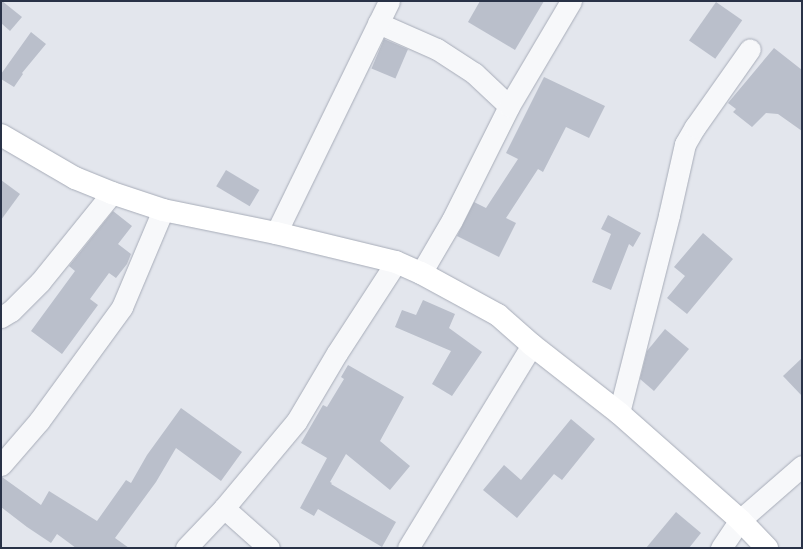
<!DOCTYPE html>
<html>
<head>
<meta charset="utf-8">
<style>
  body { margin:0 }
  #map { position:relative; width:803px; height:549px; overflow:hidden; background:#e3e6ed; font-family:Inter,sans-serif }
  div>[style] { position:absolute }
  .building>* { inset:0; background:#babfcb; transform-origin:0 0 }
  .roads { filter:drop-shadow(0 0 1px #a7acb8) drop-shadow(0 0 1px #a7acb8) }
  .street>* { height:21px; margin:-10.5px; padding:0 10.5px; transform-origin:10.5px; border-radius:10.5px; background:#f7f8fa }
  .secondary>* { height:22px; margin:-11px; padding:0 11px; transform-origin:11px; border-radius:11px; background:#fff }
  span { translate:-50% -50%; white-space:nowrap; text-align:center; line-height:1.15; -webkit-text-stroke:3.5px #f3f5f9; paint-order:stroke }
  .frame { position:absolute; inset:0; border:2px solid #293247; pointer-events:none }
</style>
</head>
<body>
<div id="map">
  <div class="building">
    <i style="clip-path:polygon(2px 1px,22px 17px,10px 31px,1px 23px)"></i>
    <i style="clip-path:polygon(480px 1px,544px 1px,515px 50px,468px 22px)"></i>
    <i style="left:716px;top:2px;width:32px;height:47px;rotate:35deg"></i>
    <i style="clip-path:polygon(31px 32px,46px 44px,22px 73px,23px 74px,14px 87px,1px 79px,1px 74px)"></i>
    <i style="left:384px;top:39px;width:26px;height:32px;rotate:23deg"></i>
    <i style="clip-path:polygon(774px 48px,802px 70px,802px 131px,778px 114px,766px 113px,752px 127px,733px 112px,736px 109px,728px 103px)"></i>
    <i style="clip-path:polygon(544px 77px,605px 106px,589px 138px,566px 127px,543px 172px,538px 169px,506px 218px,516px 223px,499px 257px,457px 236px,474px 202px,486px 208px,518px 159px,506px 153px)"></i>
    <i style="left:226px;top:170px;width:39px;height:19px;rotate:31deg"></i>
    <i style="clip-path:polygon(1px 180px,20px 194px,1px 220px)"></i>
    <i style="clip-path:polygon(113px 211px,132px 226px,118px 244px,131px 254px,127px 264px,116px 278px,109px 273px,90px 299px,98px 305px,62px 354px,31px 331px,75px 271px,69px 266px)"></i>
    <i style="clip-path:polygon(608px 215px,641px 233px,633px 247px,629px 244px,611px 290px,592px 282px,611px 234px,601px 229px)"></i>
    <i style="clip-path:polygon(703px 233px,733px 259px,687px 314px,667px 298px,685px 276px,674px 267px)"></i>
    <i style="clip-path:polygon(423px 300px,455px 314px,449px 328px,482px 352px,452px 396px,432px 384px,451px 351px,395px 327px,402px 310px,416px 315px)"></i>
    <i style="clip-path:polygon(665px 329px,689px 349px,654px 391px,640px 379px,647px 351px)"></i>
    <i style="clip-path:polygon(802px 358px,802px 396px,783px 376px)"></i>
    <i style="clip-path:polygon(348px 365px,404px 397px,380px 441px,410px 466px,390px 490px,346px 454px,330px 482px,332px 483px,331px 484px,396px 522px,382px 547px,318px 509px,314px 516px,300px 508px,327px 458px,301px 443px,323px 405px,327px 407px,344px 379px,341px 377px)"></i>
    <i style="clip-path:polygon(181px 408px,242px 452px,221px 481px,176px 448px,156px 482px,115px 538px,129px 548px,76px 548px,57px 534px,51px 543px,27px 527px,1px 507px,2px 477px,41px 505px,49px 491px,97px 521px,126px 480px,131px 483px,147px 455px)"></i>
    <i style="clip-path:polygon(571px 419px,595px 439px,562px 480px,554px 474px,517px 518px,483px 490px,504px 465px,521px 480px)"></i>
    <i style="clip-path:polygon(676px 512px,701px 533px,689px 548px,646px 548px)"></i>
  </div>
  <div class="roads">
    <div class="street">
      <i style="left:378px;top:23px;width:64px;rotate:23.8deg"></i>
      <i style="left:437px;top:49px;width:44px;rotate:33deg"></i>
      <i style="left:474px;top:73px;width:48px;rotate:43.3deg"></i>
      <i style="left:276px;top:233px;width:258px;rotate:-64deg"></i>
      <i style="left:421px;top:273px;width:61px;rotate:-59.7deg"></i>
      <i style="left:452px;top:220px;width:127px;rotate:-63.4deg"></i>
      <i style="left:509px;top:106px;width:122px;rotate:-59.4deg"></i>
      <i style="left:1px;top:317px;width:12px;rotate:-31deg"></i>
      <i style="left:11px;top:311px;width:41px;rotate:-45deg"></i>
      <i style="left:40px;top:282px;width:114px;rotate:-51deg"></i>
      <i style="left:619px;top:413px;width:204px;rotate:-75.8deg"></i>
      <i style="left:669px;top:215px;width:73px;rotate:-77.3deg"></i>
      <i style="left:685px;top:144px;width:20px;rotate:-60deg"></i>
      <i style="left:695px;top:127px;width:95px;rotate:-54.8deg"></i>
      <i style="left:1px;top:465px;width:58px;rotate:-49.2deg"></i>
      <i style="left:39px;top:421px;width:141px;rotate:-53.9deg"></i>
      <i style="left:122px;top:307px;width:105px;rotate:-67.1deg"></i>
      <i style="left:224px;top:508px;width:60px;rotate:41.6deg"></i>
      <i style="left:186px;top:548px;width:55px;rotate:-46.5deg"></i>
      <i style="left:224px;top:508px;width:112px;rotate:-50.1deg"></i>
      <i style="left:296px;top:422px;width:80px;rotate:-59.3deg"></i>
      <i style="left:337px;top:353px;width:108px;rotate:-57deg"></i>
      <i style="left:408px;top:548px;width:238px;rotate:-58.6deg"></i>
      <i style="left:721px;top:548px;width:34px;rotate:-56deg"></i>
      <i style="left:740px;top:520px;width:82px;rotate:-41.1deg"></i>
    </div>
    <div class="secondary">
      <i style="left:1px;top:135px;width:86px;rotate:30.2deg"></i>
      <i style="left:75px;top:178px;width:40px;rotate:22deg"></i>
      <i style="left:112px;top:193px;width:54px;rotate:18.4deg"></i>
      <i style="left:163px;top:210px;width:115px;rotate:11.5deg"></i>
      <i style="left:276px;top:233px;width:123px;rotate:13.6deg"></i>
      <i style="left:396px;top:262px;width:27px;rotate:24deg"></i>
      <i style="left:421px;top:273px;width:88px;rotate:28.6deg"></i>
      <i style="left:498px;top:315px;width:45px;rotate:41.4deg"></i>
      <i style="left:532px;top:345px;width:110px;rotate:38deg"></i>
      <i style="left:619px;top:413px;width:162px;rotate:41.5deg"></i>
      <i style="left:740px;top:520px;width:39px;rotate:46deg"></i>
    </div>
  </div>
  <div class="frame"></div>
</div>
</body>
</html>
